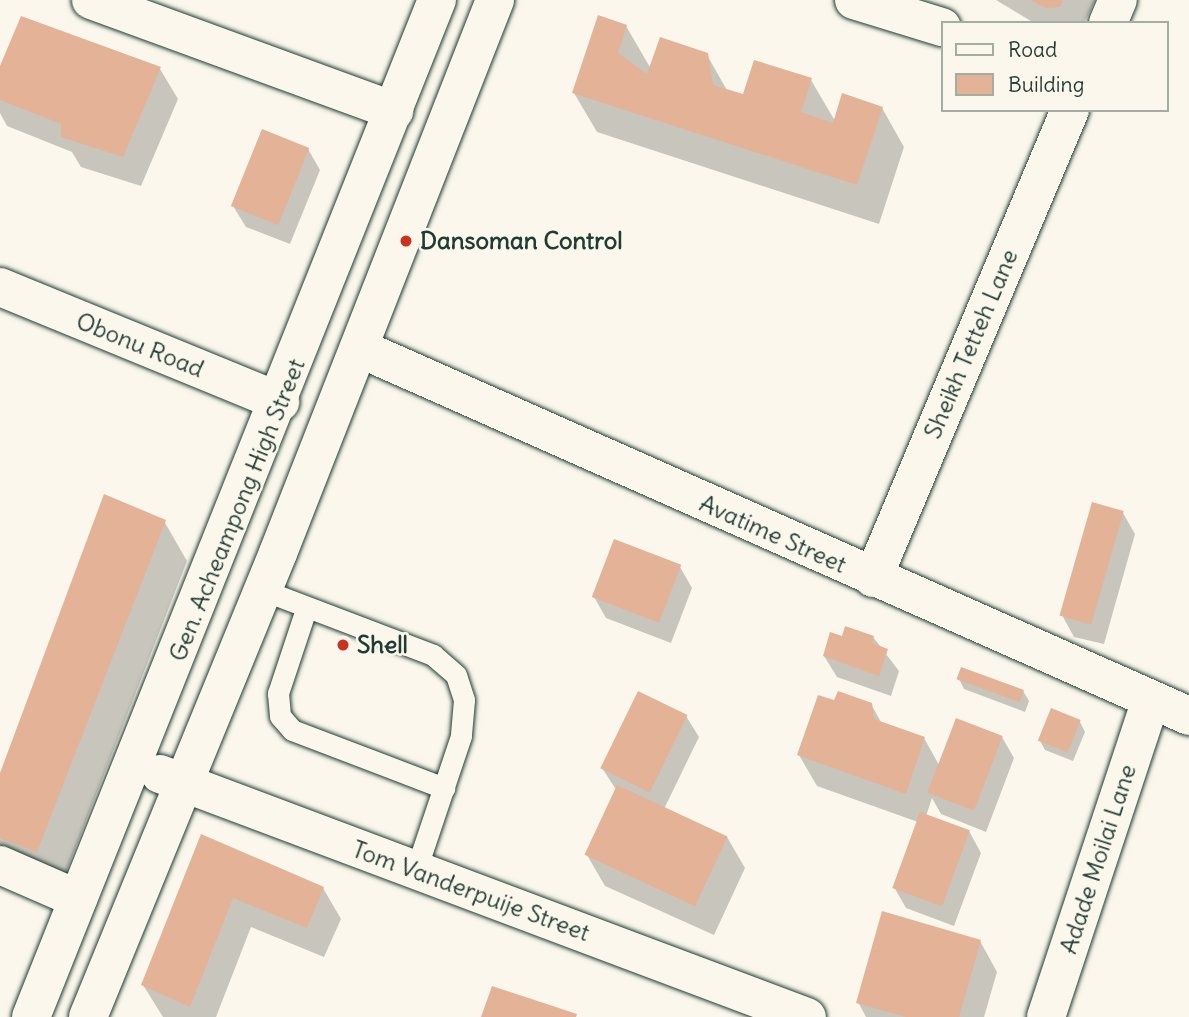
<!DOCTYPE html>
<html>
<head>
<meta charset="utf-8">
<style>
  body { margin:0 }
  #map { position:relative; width:1189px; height:1017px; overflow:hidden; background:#fbf7ec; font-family:Delius,sans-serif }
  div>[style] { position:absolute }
  .shadow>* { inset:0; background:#0003 }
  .building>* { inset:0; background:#e4b296; transform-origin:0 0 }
  .roads { filter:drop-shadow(0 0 2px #1f3d34) drop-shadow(0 0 2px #1f3d34) }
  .lane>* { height:21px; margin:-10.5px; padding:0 10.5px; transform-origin:10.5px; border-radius:10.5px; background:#fbf7ec }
  .street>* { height:38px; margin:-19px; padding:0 19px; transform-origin:19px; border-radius:19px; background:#fbf7ec }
  .secondary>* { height:38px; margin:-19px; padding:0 19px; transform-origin:19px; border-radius:19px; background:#fbf7ec }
  .dots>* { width:19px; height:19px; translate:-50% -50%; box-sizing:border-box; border:4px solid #fbf7ec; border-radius:50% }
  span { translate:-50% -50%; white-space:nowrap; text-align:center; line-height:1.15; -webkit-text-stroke:5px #fbf7ec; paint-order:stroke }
  .poi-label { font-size:24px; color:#1f3d34; font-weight:700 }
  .left { translate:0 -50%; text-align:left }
  .street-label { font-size:24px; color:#1f3d34 }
  .legend { position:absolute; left:941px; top:21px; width:228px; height:91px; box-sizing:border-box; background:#fbf7ec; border:2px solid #a3ada2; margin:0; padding:9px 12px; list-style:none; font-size:21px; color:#1f3d34 }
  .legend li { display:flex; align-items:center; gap:14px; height:35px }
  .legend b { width:35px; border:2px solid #a3ada2 }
</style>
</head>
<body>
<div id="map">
  <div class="shadow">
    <i style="clip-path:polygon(996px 0,1095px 0,1084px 23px,1034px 23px)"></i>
    <i style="clip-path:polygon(626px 26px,651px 69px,707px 55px,728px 92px,744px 97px,811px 80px,835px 121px,882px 108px,904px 147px,879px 224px,597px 132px,574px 93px)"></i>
    <i style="clip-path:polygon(160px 69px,178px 99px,141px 186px,81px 167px,72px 152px,7px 126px,0 113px,0 71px)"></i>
    <i style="clip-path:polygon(308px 149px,320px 170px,290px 244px,246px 227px,233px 206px)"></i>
    <i style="clip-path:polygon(1123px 513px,1135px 534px,1104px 644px,1074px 637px,1062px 615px)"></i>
    <i style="clip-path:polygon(164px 521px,187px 561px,59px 890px,0 864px,0 778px)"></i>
    <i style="clip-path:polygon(680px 567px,692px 588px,671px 643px,606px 618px,594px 597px)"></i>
    <i style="clip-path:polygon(873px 637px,899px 671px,891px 696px,837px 677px,824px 656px,843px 638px)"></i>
    <i style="clip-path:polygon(959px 679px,1023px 691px,1029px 701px,1025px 712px,964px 689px)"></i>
    <i style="clip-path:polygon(835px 703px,871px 704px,882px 724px,924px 738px,939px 765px,1002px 737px,1014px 758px,986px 832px,941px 814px,932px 798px,926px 816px,969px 831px,981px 853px,954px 926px,906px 908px,894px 887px,918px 822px,817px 786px,799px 755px)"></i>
    <i style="clip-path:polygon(686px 716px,699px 737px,664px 809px,727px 837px,745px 868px,714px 935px,605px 886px,587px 855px,617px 791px,602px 768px)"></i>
    <i style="clip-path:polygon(1080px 722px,1085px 732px,1073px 761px,1045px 750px,1039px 739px)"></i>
    <i style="clip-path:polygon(202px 837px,323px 888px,341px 919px,324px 957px,251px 927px,216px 1017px,163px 1017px,143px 985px)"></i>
    <i style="clip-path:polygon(980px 941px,997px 972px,984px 1017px,866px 1017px,858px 1002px)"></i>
  </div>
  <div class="building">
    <i style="clip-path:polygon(1030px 0,1063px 0,1060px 7px,1046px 8px)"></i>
    <i style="clip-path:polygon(598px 15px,627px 25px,618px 53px,647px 74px,660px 37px,708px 53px,713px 85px,743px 94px,754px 60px,812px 78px,801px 112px,833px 123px,842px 93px,883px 107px,857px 185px,572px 93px)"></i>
    <i style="clip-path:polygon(21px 16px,161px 67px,123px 157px,61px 137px,61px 124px,0 100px,0 66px)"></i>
    <i style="left:262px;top:129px;width:51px;height:83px;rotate:22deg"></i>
    <i style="clip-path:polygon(104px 494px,166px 520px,37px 852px,0 838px,0 773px)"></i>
    <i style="left:1092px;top:502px;width:33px;height:118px;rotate:16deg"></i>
    <i style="left:614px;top:539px;width:72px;height:62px;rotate:21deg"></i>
    <i style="clip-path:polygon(845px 626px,874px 636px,872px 643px,888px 649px,879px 676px,823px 656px,830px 632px,842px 636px)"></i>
    <i style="left:961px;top:667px;width:67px;height:13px;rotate:20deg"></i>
    <i style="left:638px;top:691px;width:55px;height:86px;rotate:26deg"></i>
    <i style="clip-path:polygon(838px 691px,872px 703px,874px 719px,925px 737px,906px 794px,797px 755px,818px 695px,834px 700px)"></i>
    <i style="left:1051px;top:708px;width:32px;height:35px;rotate:22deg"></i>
    <i style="left:956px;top:718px;width:50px;height:80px;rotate:21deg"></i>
    <i style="left:617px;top:785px;width:122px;height:77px;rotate:25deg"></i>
    <i style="left:920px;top:812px;width:53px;height:81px;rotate:20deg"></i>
    <i style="clip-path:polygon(201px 834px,324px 887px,307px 928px,233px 898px,190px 1007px,141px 985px)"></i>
    <i style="clip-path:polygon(882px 911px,981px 940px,959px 1017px,906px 1017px,856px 1003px)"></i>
    <i style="clip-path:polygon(492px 986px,577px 1014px,576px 1017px,481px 1017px)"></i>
  </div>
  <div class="roads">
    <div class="lane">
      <i style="left:263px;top:590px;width:182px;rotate:20.9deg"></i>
      <i style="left:433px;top:655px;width:30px;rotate:41deg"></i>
      <i style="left:456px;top:675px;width:26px;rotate:72deg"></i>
      <i style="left:464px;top:700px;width:36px;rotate:95deg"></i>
      <i style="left:461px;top:736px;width:141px;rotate:108.6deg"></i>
      <i style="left:306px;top:609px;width:89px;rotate:108.4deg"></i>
      <i style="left:278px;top:693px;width:23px;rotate:85deg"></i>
      <i style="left:280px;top:716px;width:18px;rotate:49deg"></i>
      <i style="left:292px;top:730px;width:163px;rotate:20.9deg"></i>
    </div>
    <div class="street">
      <i style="left:91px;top:0;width:323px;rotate:20.1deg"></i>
      <i style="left:854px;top:0;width:92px;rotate:17.1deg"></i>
      <i style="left:1108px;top:23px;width:25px;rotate:-67deg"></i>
      <i style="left:0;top:287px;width:303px;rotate:22.3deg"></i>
      <i style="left:359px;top:348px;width:908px;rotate:23.91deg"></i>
      <i style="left:873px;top:578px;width:508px;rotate:-67.17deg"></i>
      <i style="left:0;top:865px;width:85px;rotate:23.6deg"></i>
      <i style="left:1046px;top:1017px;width:334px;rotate:-71.7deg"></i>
    </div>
    <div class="secondary">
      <i style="left:160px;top:774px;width:691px;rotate:20.59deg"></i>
      <i style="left:31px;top:1017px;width:1095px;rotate:-68.24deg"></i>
      <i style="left:88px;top:1017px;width:501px;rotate:-67.73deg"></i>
      <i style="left:278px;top:553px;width:594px;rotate:-68.57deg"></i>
    </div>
  </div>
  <div class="dots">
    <i style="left:406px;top:241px;background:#c8321e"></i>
    <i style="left:343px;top:645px;background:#c8321e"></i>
  </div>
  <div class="poi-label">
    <span class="left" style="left:420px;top:241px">Dansoman Control</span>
    <span class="left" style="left:357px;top:645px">Shell</span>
  </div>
  <div class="street-label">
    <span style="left:971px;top:344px;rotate:-67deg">Sheikh Tetteh Lane</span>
    <span style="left:140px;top:345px;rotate:22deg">Obonu Road</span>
    <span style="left:237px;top:510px;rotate:-68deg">Gen. Acheampong High Street</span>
    <span style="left:773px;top:534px;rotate:24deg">Avatime Street</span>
    <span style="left:1098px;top:859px;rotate:-72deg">Adade Moilai Lane</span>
    <span style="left:471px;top:891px;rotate:20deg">Tom Vanderpuije Street</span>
  </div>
  <ul class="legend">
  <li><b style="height:9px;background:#fbf7ec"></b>Road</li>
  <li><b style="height:19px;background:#e4b296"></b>Building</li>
  </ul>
</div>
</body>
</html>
